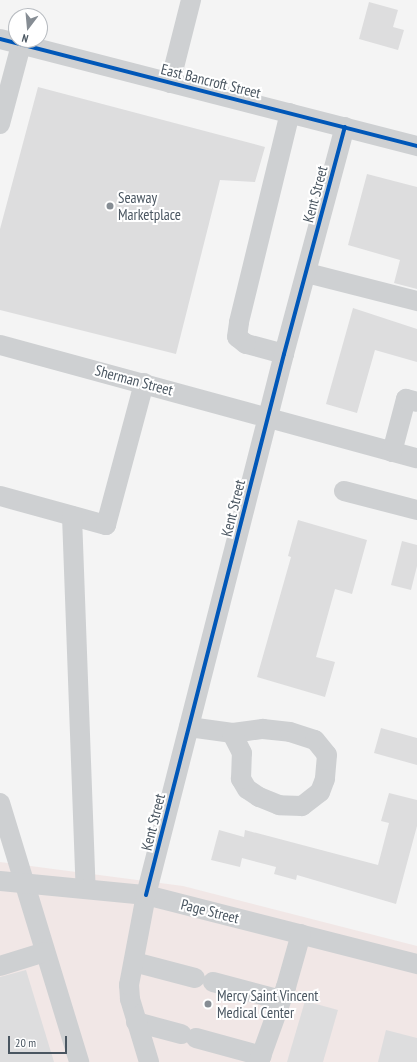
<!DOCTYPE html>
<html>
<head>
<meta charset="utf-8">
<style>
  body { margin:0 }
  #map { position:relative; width:417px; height:1062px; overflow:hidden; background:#f4f4f4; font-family:"PT Sans Narrow",sans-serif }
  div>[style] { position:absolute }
  .medical>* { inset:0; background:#f1e7e6 }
  .building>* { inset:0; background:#ddddde }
  .minor>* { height:20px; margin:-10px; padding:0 10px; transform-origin:10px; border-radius:10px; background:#ced0d2 }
  .cycleway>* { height:4px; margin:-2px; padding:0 2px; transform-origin:2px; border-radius:2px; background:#0057b8 }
  .dots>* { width:11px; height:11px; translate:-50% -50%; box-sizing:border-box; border:2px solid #fff; border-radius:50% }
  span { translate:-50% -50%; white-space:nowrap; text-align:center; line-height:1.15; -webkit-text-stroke:4px #fff; paint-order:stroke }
  .street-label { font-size:15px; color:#4a5661 }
  .poi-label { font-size:15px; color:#4a5661 }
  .left { translate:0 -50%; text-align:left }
  .north { position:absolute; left:8px; top:8px; width:40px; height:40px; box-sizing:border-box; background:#fff; border:1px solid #b7bbc0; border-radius:50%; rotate:196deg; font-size:11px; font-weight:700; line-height:16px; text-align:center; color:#4a5661 }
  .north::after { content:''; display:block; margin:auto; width:14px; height:18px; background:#868d94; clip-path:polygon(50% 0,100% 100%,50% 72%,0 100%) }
  .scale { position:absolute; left:8px; top:1036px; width:59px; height:18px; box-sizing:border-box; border:2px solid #4a5661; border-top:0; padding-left:5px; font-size:12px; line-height:14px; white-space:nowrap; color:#4a5661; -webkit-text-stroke:3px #fff; paint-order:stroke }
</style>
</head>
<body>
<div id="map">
  <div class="medical">
    <i style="clip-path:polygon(0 862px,183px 886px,417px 946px,417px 1062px,0 1062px)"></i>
  </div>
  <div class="building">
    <i style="clip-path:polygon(369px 2px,398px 10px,393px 27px,404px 30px,398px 50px,359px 39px)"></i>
    <i style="clip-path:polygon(38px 87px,265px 147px,255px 182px,220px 180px,176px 354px,0 310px,0 229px)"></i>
    <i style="clip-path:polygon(367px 174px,417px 187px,417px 289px,394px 283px,400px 260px,348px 245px)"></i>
    <i style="clip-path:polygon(353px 308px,417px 329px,417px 362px,375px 350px,357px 413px,326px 404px)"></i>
    <i style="clip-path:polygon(298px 520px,367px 540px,352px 594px,335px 589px,316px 657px,335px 662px,325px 697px,257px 677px,291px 557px,288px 556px)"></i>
    <i style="clip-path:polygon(402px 541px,417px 545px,417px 566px,411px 590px,391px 585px)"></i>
    <i style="clip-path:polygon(381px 728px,417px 738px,417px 765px,374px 753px)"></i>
    <i style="clip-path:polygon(389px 793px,417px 800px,417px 826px,396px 904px,297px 875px,296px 880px,274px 874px,276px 867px,242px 858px,240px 867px,211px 860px,219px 830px,244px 837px,245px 830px,378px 865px,389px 823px,381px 821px)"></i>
    <i style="clip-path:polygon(26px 970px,54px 1062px,0 1062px,0 977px)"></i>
    <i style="clip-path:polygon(305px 1001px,338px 1010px,323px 1062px,287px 1062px)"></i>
    <i style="clip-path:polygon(386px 1030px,417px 1038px,417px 1062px,378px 1062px)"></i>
  </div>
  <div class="minor">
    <i style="left:0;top:39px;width:431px;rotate:14.4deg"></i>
    <i style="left:170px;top:83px;width:86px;rotate:-75.8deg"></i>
    <i style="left:0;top:124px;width:82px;rotate:-75.1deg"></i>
    <i style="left:307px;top:273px;width:114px;rotate:14.3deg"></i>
    <i style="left:0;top:345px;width:432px;rotate:15.2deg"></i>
    <i style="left:284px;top:354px;width:39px;rotate:-165deg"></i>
    <i style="left:246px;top:344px;width:11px;rotate:-142deg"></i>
    <i style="left:237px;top:337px;width:15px;rotate:-82deg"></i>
    <i style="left:239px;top:322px;width:215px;rotate:-76.3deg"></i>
    <i style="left:392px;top:452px;width:55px;rotate:-75.2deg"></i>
    <i style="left:406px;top:399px;width:11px;rotate:15deg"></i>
    <i style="left:344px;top:491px;width:75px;rotate:14.6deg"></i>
    <i style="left:0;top:496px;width:110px;rotate:15.3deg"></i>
    <i style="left:106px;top:525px;width:147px;rotate:-75deg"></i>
    <i style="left:72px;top:516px;width:373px;rotate:87.9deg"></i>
    <i style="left:189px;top:727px;width:44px;rotate:7.8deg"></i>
    <i style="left:233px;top:733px;width:30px;rotate:-8deg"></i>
    <i style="left:263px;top:729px;width:27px;rotate:6deg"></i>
    <i style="left:290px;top:732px;width:26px;rotate:18deg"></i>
    <i style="left:315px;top:740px;width:19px;rotate:51deg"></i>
    <i style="left:327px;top:755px;width:24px;rotate:95deg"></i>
    <i style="left:325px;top:779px;width:14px;rotate:111deg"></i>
    <i style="left:320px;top:792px;width:23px;rotate:142deg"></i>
    <i style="left:302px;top:806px;width:23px;rotate:-178deg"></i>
    <i style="left:279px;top:805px;width:22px;rotate:-158deg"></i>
    <i style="left:259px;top:797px;width:14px;rotate:-146deg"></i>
    <i style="left:247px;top:789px;width:12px;rotate:-121deg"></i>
    <i style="left:241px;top:779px;width:26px;rotate:-88deg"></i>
    <i style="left:242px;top:753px;width:22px;rotate:-117deg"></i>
    <i style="left:0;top:803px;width:271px;rotate:73deg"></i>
    <i style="left:0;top:881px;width:147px;rotate:5.5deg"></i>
    <i style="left:146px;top:895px;width:280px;rotate:14.3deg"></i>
    <i style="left:134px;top:962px;width:63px;rotate:14.7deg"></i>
    <i style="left:0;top:966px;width:47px;rotate:-17.3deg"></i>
    <i style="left:213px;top:982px;width:70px;rotate:14.8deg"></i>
    <i style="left:136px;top:1022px;width:47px;rotate:14.9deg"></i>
    <i style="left:196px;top:1038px;width:68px;rotate:15.3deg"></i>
    <i style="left:149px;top:1062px;width:66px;rotate:-106.8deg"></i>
    <i style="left:130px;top:999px;width:14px;rotate:-94deg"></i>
    <i style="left:129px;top:985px;width:92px;rotate:-79.3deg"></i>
    <i style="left:146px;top:895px;width:558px;rotate:-75.69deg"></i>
    <i style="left:284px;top:354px;width:235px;rotate:-75deg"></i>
    <i style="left:259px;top:1062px;width:80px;rotate:-70.2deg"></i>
    <i style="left:286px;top:987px;width:55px;rotate:-74.2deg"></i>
  </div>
  <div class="cycleway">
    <i style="left:0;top:39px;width:431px;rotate:14.4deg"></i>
    <i style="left:146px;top:895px;width:558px;rotate:-75.69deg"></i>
    <i style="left:284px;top:354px;width:235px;rotate:-75deg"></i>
  </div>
  <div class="dots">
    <i style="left:110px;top:206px;background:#868d94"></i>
    <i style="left:208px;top:1004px;background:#868d94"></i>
  </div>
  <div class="street-label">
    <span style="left:211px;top:81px;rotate:14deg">East Bancroft Street</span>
    <span style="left:315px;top:194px;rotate:-75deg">Kent Street</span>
    <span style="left:134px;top:380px;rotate:15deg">Sherman Street</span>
    <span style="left:233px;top:508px;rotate:-76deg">Kent Street</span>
    <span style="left:153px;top:822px;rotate:-76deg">Kent Street</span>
    <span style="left:210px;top:911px;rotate:14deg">Page Street</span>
  </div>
  <div class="poi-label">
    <span class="left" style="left:118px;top:206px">Seaway<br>Marketplace</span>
    <span class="left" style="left:217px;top:1004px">Mercy Saint Vincent<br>Medical Center</span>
  </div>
  <div class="north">N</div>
  <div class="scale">20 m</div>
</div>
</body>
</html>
